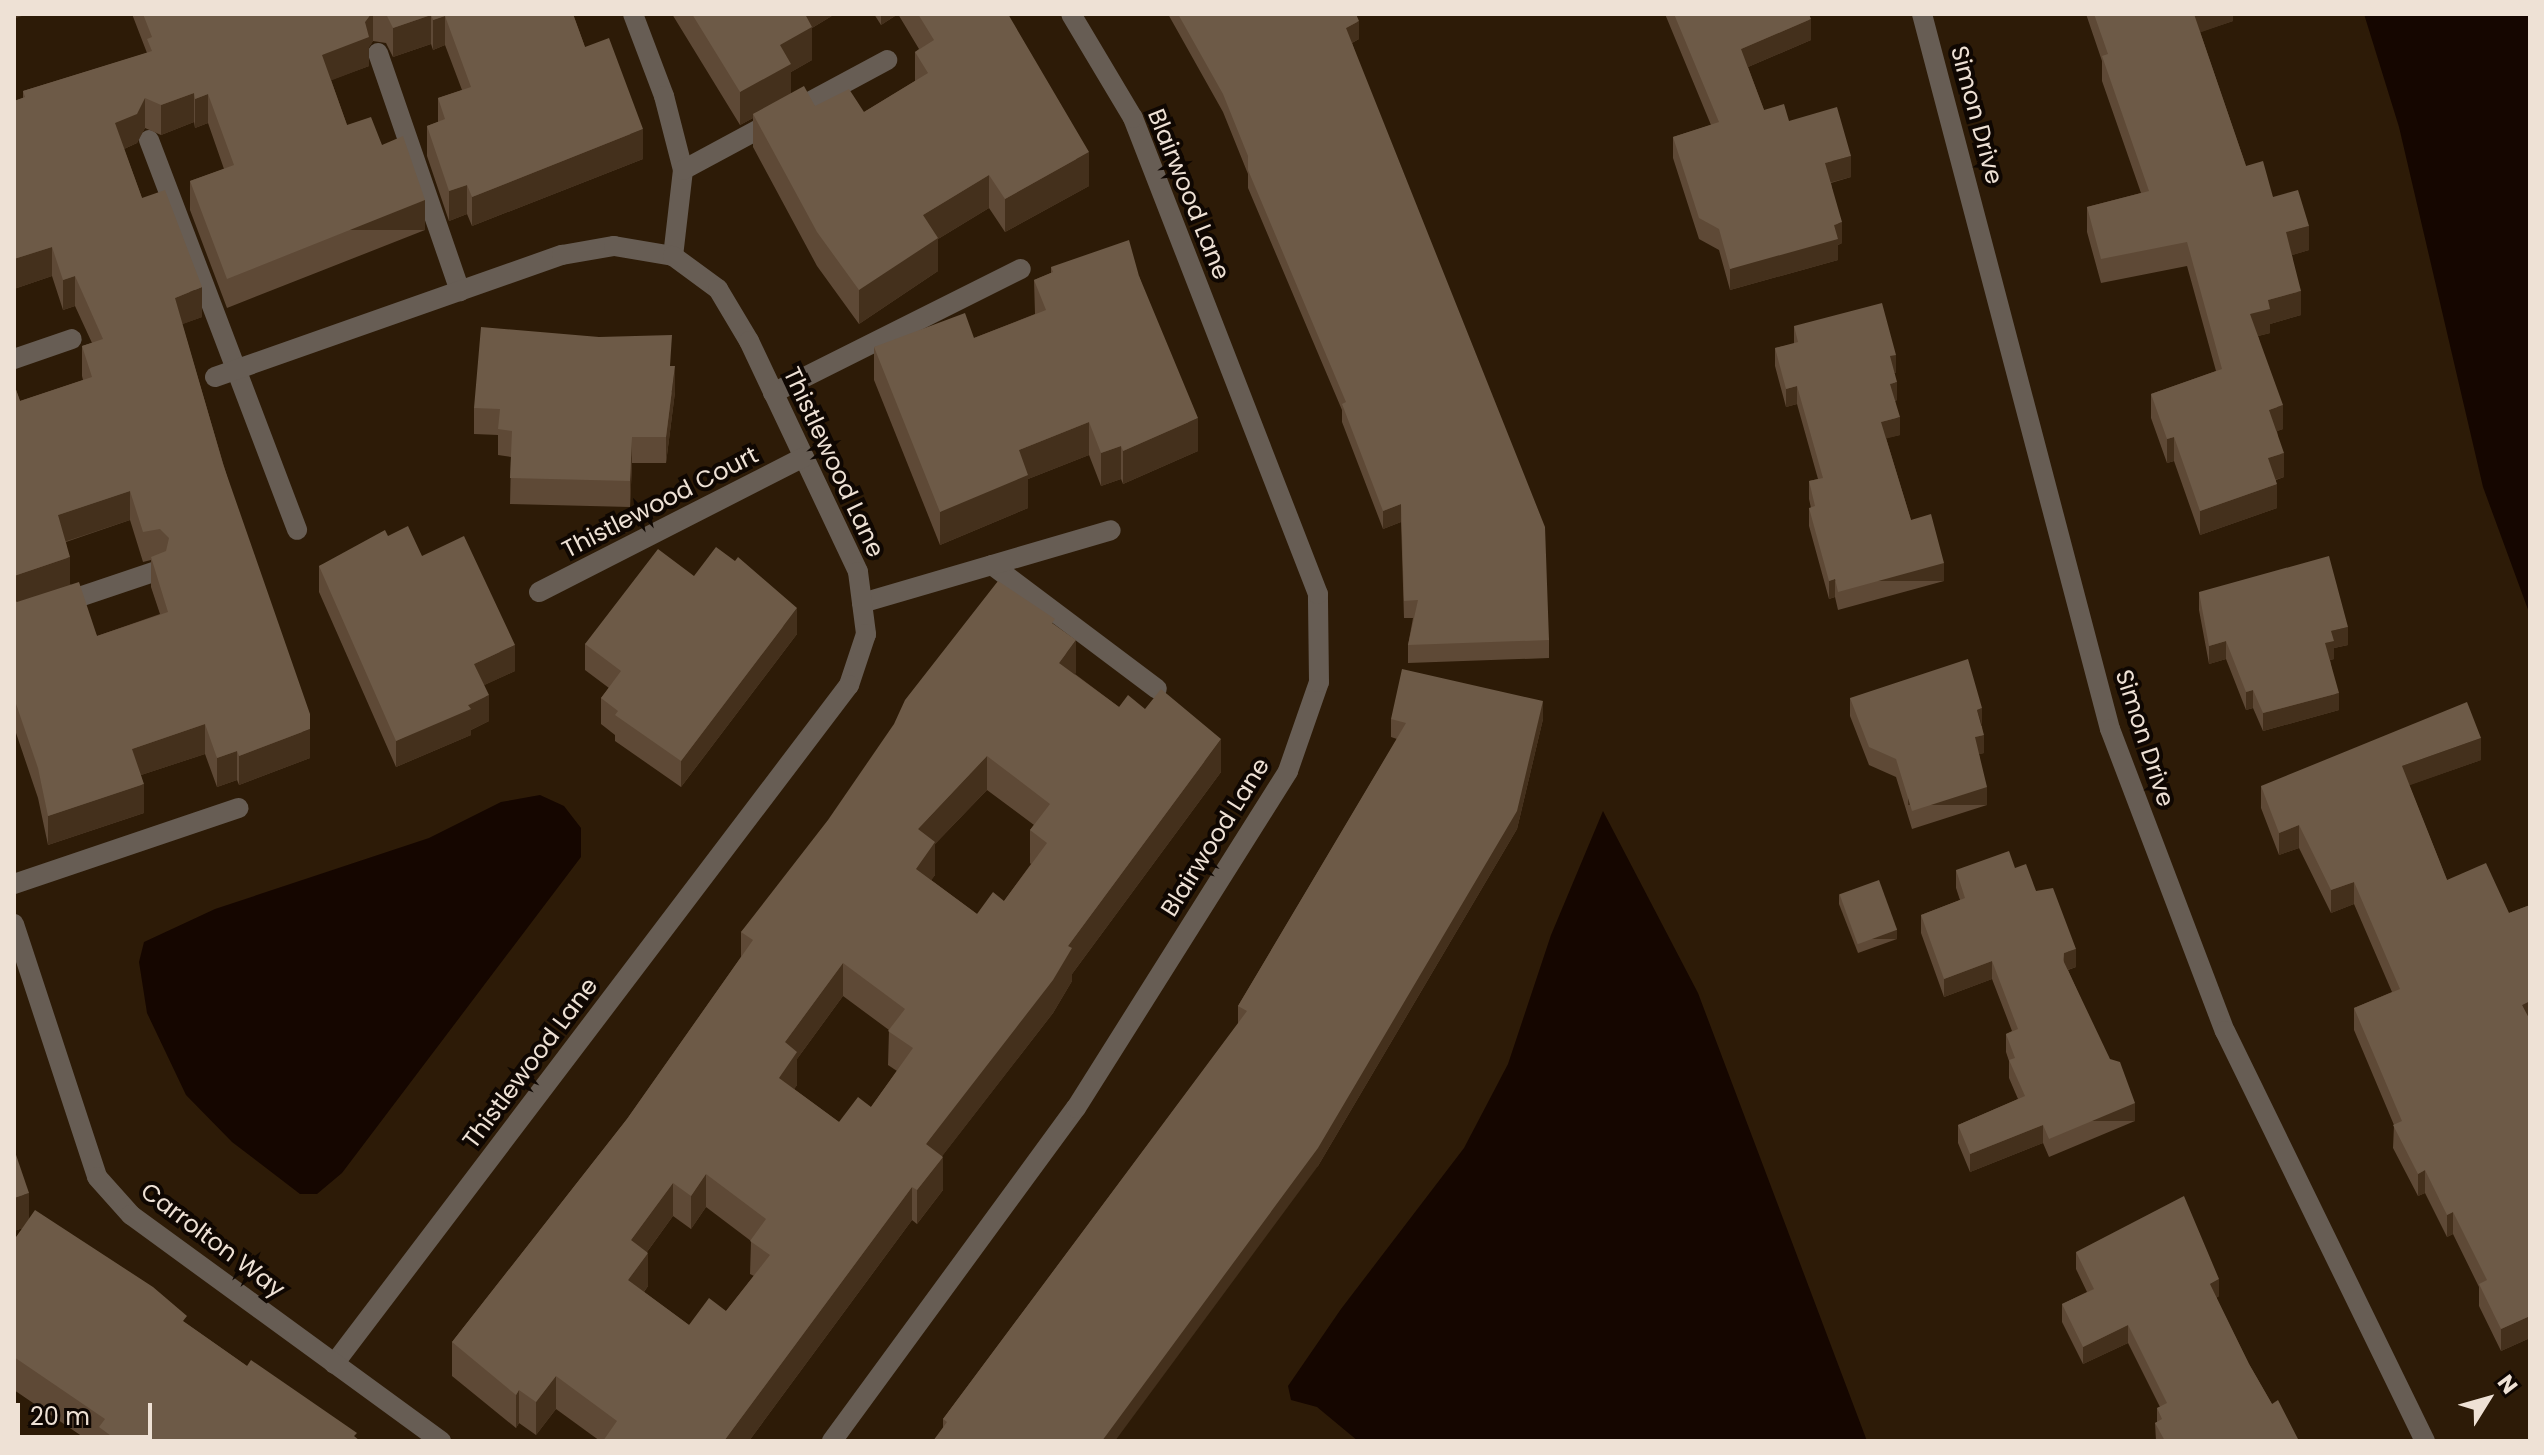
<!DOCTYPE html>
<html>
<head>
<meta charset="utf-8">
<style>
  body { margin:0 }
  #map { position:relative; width:2544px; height:1455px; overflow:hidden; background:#2d1b07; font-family:Poppins,sans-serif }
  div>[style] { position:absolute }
  .water>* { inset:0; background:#150600 }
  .lane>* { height:20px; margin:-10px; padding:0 10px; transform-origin:10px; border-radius:10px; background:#675d54 }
  .street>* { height:20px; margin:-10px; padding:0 10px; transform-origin:10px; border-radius:10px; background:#675d54 }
  .wall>* { inset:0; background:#5e4936 }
  .shaded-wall>* { inset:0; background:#44301c; transform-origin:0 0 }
  .building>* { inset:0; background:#6d5a47; transform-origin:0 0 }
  span { translate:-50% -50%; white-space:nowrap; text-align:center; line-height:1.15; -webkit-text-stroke:8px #0f0702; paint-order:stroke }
  .street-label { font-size:24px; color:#eee1d5 }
  .frame { position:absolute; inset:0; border:16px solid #eee1d5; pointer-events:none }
  .north { position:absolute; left:2448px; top:1359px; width:80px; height:80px; -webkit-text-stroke:6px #0f0702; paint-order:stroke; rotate:53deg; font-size:22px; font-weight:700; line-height:32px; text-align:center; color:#eee1d5 }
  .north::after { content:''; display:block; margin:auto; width:28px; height:36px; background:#eee1d5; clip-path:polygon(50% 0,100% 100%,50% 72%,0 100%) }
  .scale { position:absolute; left:16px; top:1403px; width:136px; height:36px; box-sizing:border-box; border:4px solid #eee1d5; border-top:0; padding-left:10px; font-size:24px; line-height:28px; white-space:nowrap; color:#eee1d5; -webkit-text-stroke:6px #0f0702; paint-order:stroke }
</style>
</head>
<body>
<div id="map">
  <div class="water">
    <i style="clip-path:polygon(2364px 14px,2530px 14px,2530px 615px,2483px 487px,2399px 127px)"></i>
    <i style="clip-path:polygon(540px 795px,564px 806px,581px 828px,581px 857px,342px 1173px,317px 1194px,300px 1194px,232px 1142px,186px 1095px,147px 1013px,139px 962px,144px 942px,215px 909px,429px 838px,501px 802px)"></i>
    <i style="clip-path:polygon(1603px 811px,1698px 993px,1867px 1441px,1358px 1441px,1317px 1407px,1291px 1400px,1288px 1386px,1341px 1309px,1464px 1148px,1508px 1064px,1551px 935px)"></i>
  </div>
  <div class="lane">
    <i style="left:633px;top:14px;width:88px;rotate:69.3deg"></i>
    <i style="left:664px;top:96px;width:76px;rotate:75.6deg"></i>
    <i style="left:683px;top:170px;width:87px;rotate:96.6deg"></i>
    <i style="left:378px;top:53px;width:252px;rotate:71deg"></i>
    <i style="left:149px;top:140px;width:417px;rotate:69.2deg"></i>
    <i style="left:683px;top:170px;width:232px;rotate:-28.3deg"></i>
    <i style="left:14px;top:359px;width:61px;rotate:-19deg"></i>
    <i style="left:773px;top:393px;width:277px;rotate:-26.6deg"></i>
    <i style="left:992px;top:565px;width:206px;rotate:36.9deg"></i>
    <i style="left:862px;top:603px;width:259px;rotate:-16.3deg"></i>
    <i style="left:14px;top:619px;width:151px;rotate:-18.6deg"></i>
    <i style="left:14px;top:884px;width:237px;rotate:-18.7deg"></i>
  </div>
  <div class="street">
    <i style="left:1922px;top:14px;width:739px;rotate:75.27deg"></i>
    <i style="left:2110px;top:729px;width:323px;rotate:69.2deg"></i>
    <i style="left:2225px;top:1031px;width:456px;rotate:64deg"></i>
    <i style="left:215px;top:377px;width:368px;rotate:-19.4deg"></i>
    <i style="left:562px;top:255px;width:53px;rotate:-9.8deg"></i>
    <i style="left:614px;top:246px;width:60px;rotate:9.6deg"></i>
    <i style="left:673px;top:256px;width:56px;rotate:36.3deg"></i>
    <i style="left:718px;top:289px;width:61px;rotate:59.2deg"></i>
    <i style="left:749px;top:341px;width:255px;rotate:64.7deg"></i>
    <i style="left:858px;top:572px;width:63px;rotate:82.6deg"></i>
    <i style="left:866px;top:634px;width:54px;rotate:108.4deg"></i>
    <i style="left:849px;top:685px;width:852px;rotate:127.18deg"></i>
    <i style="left:539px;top:592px;width:297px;rotate:-27deg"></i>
    <i style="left:14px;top:924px;width:266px;rotate:71.8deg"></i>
    <i style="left:97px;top:1177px;width:51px;rotate:48.2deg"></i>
    <i style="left:131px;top:1215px;width:384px;rotate:36.1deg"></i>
    <i style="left:832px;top:1441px;width:413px;rotate:-53.8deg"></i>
    <i style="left:1076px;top:1108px;width:398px;rotate:-57.8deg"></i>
    <i style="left:1288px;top:771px;width:94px;rotate:-70.8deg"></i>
    <i style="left:1319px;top:682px;width:88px;rotate:-90.7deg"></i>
    <i style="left:1318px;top:594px;width:511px;rotate:-111.24deg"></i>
    <i style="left:1133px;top:118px;width:121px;rotate:-120.8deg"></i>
  </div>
  <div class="wall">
    <i style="clip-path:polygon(evenodd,132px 14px,573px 14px,585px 47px,643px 159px,472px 226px,467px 214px,449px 221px,427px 156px,427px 126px,438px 122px,438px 98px,462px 90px,445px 45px,433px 50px,431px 44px,393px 57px,386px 43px,373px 41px,369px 47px,369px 66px,331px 80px,347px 125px,382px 145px,425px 230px,227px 308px,190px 210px,190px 181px,224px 169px,208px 123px,195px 128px,194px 122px,161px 135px,145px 128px,137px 143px,124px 149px,142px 198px,202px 317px,182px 324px,310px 758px,239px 785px,237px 780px,217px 787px,205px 754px,141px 775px,144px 813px,48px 845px,38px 798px,14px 727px,14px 384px,20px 401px,83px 380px,82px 376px,82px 346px,92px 343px,75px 306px,63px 310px,52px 276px,14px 289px,14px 101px,23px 98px,23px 91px,147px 53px,132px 14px,130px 520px,143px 562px,151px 560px,151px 587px,160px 614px,97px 636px,70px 584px,66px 542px,130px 520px)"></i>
    <i style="clip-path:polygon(672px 14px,835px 14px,812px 28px,812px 60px,791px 72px,791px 93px,815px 106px,864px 112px,915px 81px,915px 52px,919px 49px,898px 14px,1008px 14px,1089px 186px,1005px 232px,989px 208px,938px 239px,938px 271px,859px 324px,817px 266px,753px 147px,753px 118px,740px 125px)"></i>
    <i style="clip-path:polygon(874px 14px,898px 14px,881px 25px)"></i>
    <i style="clip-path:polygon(1168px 14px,1356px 14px,1359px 39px,1352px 43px,1549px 640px,1549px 658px,1408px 663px,1408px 645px,1413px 618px,1404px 618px,1401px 522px,1383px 529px,1342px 422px,1342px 410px,1248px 188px,1248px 174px,1223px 112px)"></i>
    <i style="clip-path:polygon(1665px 14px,1809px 14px,1811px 40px,1748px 67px,1764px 110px,1789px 121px,1851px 177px,1831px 183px,1842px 243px,1838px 245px,1838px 260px,1730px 290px,1719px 250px,1699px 239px,1673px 158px,1673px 137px,1711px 125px)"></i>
    <i style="clip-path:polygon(2086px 14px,2233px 14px,2233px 21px,2200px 32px,2246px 166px,2273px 197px,2309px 250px,2292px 255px,2301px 315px,2270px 324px,2270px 333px,2258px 336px,2283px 429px,2277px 431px,2284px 477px,2276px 480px,2277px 508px,2200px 535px,2174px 461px,2167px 463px,2151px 418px,2151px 394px,2216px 371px,2187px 266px,2101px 283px,2087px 232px,2087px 207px,2141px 193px,2102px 81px,2102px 61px)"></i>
    <i style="clip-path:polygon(1051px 267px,1139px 276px,1198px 451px,1123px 484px,1121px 479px,1101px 486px,1089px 455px,1028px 479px,1028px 508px,940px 545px,874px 380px,874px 347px,974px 338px,1035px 314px,1034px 280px,1051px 273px)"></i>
    <i style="clip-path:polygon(1794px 326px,1896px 373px,1894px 373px,1897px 400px,1895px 401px,1900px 435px,1886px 438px,1911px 520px,1944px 581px,1838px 610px,1835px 597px,1829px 599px,1809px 526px,1809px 508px,1811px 508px,1809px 499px,1809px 481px,1818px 479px,1797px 404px,1786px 407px,1775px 366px,1775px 348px,1794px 344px)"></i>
    <i style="clip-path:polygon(675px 392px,666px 463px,632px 463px,630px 507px,510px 504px,511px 457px,498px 455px,498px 435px,474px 434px,474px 408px)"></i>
    <i style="clip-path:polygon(388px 536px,422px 556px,515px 671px,484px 685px,489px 721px,471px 730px,471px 735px,396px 767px,319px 592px,319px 566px)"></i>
    <i style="clip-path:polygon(694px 576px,797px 634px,681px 787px,615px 741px,615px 735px,601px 724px,601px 698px,609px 688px,585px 670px,585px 644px)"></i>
    <i style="clip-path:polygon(2199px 592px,2348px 645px,2334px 648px,2334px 659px,2330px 660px,2339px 710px,2263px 731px,2253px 708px,2246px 710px,2226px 659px,2209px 664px,2199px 610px)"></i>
    <i style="clip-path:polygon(evenodd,1055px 625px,1075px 674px,1119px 707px,1221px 772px,1072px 974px,1072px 981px,1053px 1013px,942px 1156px,943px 1190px,917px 1224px,912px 1220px,749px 1441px,600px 1441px,556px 1409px,536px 1435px,519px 1423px,516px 1428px,452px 1376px,452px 1342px,627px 1119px,741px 957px,741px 932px,1055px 625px,987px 790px,1034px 825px,1030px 830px,1030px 863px,1031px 864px,1004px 901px,977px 914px,931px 880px,935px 875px,935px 844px,987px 790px,1055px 625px,843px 996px,889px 1030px,888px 1065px,897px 1071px,871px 1107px,839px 1122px,794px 1089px,797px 1085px,797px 1059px,843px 996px,1055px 625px,706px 1207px,751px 1241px,750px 1274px,754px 1276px,726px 1311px,689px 1325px,644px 1292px,648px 1286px,647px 1252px,673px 1216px,691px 1229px,706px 1207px)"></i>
    <i style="clip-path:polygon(1850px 698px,1982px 726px,1984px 753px,1979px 754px,1987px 805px,1912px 829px,1896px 777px,1869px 765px,1850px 716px)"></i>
    <i style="clip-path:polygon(1391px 719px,1543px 719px,1517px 829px,1318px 1166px,943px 1428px,943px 1419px,1238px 1024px,1238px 1006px,1397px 739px,1391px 737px)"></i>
    <i style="clip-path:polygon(2481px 760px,2409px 785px,2447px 880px,2509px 913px,2530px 905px,2530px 1338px,2501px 1351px,2479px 1306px,2479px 1287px,2453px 1234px,2447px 1237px,2425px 1193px,2418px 1196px,2393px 1148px,2394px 1125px,2354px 1030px,2354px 1008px,2392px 992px,2354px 904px,2331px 913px,2299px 848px,2279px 855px,2261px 808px,2261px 786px)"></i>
    <i style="clip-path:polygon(2015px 868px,2036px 891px,2076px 967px,2068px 970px,2135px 1121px,2049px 1157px,2043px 1143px,1970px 1172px,1958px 1143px,1958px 1125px,2018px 1099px,2009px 1078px,2009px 1061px,2006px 1052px,2006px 1034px,2012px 1031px,1992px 979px,1944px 997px,1921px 933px,1921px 915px,1960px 900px,1956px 888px,1956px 870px)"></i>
    <i style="clip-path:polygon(1839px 894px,1897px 939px,1858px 953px,1839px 904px)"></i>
    <i style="clip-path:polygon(14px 1149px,29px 1219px,187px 1324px,247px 1366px,360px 1441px,89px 1441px,14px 1390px,14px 1240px,23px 1228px,14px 1231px)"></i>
    <i style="clip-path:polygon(2076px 1252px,2219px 1296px,2216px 1298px,2249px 1364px,2272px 1404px,2299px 1441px,2156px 1441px,2155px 1423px,2157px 1422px,2157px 1408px,2160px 1407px,2128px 1343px,2083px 1364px,2062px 1322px,2062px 1304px,2087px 1292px,2076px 1269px)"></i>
  </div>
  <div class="shaded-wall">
    <i style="clip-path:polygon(14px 14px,28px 14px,16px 18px,16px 29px,14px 29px)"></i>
    <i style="clip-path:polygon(371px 14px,373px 14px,373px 41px,369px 47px,369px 66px,322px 84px,322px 55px,365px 22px)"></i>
    <i style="clip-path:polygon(798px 14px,835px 14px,812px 28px,812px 60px,791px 72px,791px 97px,753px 114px,753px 118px,740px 125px,740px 92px,780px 45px)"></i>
    <i style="clip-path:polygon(881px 14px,898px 14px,881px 25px)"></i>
    <i style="clip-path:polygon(2193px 14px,2233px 14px,2233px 21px,2193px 35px)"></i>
    <i style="clip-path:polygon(431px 15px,431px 44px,393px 57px,393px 28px)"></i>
    <i style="clip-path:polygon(445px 16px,445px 45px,433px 50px,433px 20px)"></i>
    <i style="clip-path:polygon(1811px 19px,1811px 40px,1741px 70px,1741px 49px)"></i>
    <i style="clip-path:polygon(1359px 21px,1359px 39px,1346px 46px,1346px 28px)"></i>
    <i style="clip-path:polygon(194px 93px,194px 122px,161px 135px,161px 105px)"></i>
    <i style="clip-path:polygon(208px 94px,208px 123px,195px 128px,195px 99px)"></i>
    <i style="clip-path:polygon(145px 98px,145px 128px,137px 143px,115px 153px,115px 123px)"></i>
    <i style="clip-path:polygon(643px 129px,643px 159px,472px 226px,472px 197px)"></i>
    <i style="clip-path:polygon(1089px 152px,1089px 186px,1005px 232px,1005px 199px)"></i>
    <i style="clip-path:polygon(1851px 156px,1851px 177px,1825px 184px,1825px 163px)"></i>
    <i style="clip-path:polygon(989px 175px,989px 208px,938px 239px,938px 271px,859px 324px,859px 290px,923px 215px)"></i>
    <i style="clip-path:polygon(467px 185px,467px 214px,449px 221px,449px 191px)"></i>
    <i style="left:425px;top:200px;width:30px;height:213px;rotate:90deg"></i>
    <i style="clip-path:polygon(1842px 222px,1842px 243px,1838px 245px,1838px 260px,1730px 290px,1730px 269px)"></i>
    <i style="clip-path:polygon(2309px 226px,2309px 250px,2286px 257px,2286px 232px)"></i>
    <i style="clip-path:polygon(52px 247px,52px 276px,14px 289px,14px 259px)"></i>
    <i style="clip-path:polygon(75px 276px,75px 306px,63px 310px,63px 280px)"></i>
    <i style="clip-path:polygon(202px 287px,202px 317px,175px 327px,175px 298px)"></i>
    <i style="clip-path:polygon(2301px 291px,2301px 315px,2270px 324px,2270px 333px,2250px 338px,2250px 314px,2268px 300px)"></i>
    <i style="left:1896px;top:355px;width:18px;height:6px;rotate:90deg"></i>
    <i style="clip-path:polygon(675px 366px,675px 392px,666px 463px,666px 437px)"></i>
    <i style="clip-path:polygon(1897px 382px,1897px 400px,1890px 402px,1890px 384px)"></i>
    <i style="clip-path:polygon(1797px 386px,1797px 404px,1786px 407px,1786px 389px)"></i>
    <i style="clip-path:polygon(2283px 405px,2283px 429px,2269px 434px,2269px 410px)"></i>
    <i style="clip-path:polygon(1900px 417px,1900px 435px,1881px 440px,1881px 422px)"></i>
    <i style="clip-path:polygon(1198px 418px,1198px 451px,1123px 484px,1123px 451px)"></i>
    <i style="clip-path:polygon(1089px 422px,1089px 455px,1028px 479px,1028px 508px,940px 545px,940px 512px,1019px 450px)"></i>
    <i style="clip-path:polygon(632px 437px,632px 463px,630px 507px,630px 481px)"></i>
    <i style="clip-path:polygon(2174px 437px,2174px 461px,2167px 463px,2167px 439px)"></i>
    <i style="clip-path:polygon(1121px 446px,1121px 479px,1101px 486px,1101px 453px)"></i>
    <i style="clip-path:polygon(2284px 453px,2284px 477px,2268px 482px,2268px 458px)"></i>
    <i style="clip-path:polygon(2277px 484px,2277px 508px,2200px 535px,2200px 511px)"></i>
    <i style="clip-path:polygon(130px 491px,130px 520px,58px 544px,58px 515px)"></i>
    <i style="clip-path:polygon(1401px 504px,1401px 522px,1383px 529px,1383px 511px)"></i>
    <i style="clip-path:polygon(70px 557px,70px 586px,14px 605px,14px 576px)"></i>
    <i style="left:1944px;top:563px;width:18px;height:110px;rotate:90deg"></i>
    <i style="clip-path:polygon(1835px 579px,1835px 597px,1829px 599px,1829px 581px)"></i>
    <i style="clip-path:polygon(797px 608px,797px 634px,681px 787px,681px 761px)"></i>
    <i style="clip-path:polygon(2348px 627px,2348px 645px,2334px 648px,2334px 659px,2325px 661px,2325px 643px,2331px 631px)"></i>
    <i style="clip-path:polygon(1076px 640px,1076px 673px,1059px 696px,1059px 663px)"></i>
    <i style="clip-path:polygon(2226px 641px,2226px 659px,2209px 664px,2209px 646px)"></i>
    <i style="clip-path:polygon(515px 645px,515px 671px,474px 690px,474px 664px)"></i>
    <i style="clip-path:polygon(2253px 690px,2253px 708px,2246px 710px,2246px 692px)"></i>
    <i style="clip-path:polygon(2339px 693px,2339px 710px,2263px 731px,2263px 713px)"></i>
    <i style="clip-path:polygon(489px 695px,489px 721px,471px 730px,471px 735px,396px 767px,396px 741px)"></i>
    <i style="clip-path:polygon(1543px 701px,1543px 719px,1517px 829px,1318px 1166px,1115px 1441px,1102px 1441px)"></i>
    <i style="clip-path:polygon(1982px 708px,1982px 726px,1977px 710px)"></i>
    <i style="clip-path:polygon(205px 724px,205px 754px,132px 778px,132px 749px)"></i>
    <i style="clip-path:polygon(310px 729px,310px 758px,239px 785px,239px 756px)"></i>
    <i style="clip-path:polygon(1984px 735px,1984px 753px,1975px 755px,1975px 737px)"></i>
    <i style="clip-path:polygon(2481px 738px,2481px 760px,2402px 788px,2402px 766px)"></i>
    <i style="clip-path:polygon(1221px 739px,1221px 772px,1072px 974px,1072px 981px,1053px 1013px,926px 1177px,926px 1144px,1068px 946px)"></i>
    <i style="clip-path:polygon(237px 751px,237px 780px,217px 787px,217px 758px)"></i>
    <i style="clip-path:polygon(987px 756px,987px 790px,935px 844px,935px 875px,916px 902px,916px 869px,918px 829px)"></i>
    <i style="clip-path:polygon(144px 784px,144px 813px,48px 845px,48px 816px)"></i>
    <i style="left:1987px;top:787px;width:18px;height:79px;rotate:90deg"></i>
    <i style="clip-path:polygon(2299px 825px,2299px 848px,2279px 855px,2279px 833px)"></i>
    <i style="clip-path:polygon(2354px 882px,2354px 904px,2331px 913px,2331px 890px)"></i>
    <i style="left:1897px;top:930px;width:9px;height:41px;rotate:90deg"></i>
    <i style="clip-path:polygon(2076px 949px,2076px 967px,2064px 971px,2064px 953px)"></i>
    <i style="clip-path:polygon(1992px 961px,1992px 979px,1944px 997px,1944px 979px)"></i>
    <i style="clip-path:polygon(843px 963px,843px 996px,797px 1059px,797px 1085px,779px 1111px,779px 1078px,785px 1042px)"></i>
    <i style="clip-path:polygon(2530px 1001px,2530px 1024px,2522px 1005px)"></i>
    <i style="left:2135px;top:1103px;width:18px;height:93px;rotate:90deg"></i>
    <i style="clip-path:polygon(2043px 1125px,2043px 1143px,1970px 1172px,1970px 1154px)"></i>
    <i style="clip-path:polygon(943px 1157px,943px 1190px,917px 1224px,917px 1190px)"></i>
    <i style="clip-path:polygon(2425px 1170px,2425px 1193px,2418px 1196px,2418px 1174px)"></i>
    <i style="clip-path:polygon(706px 1174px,706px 1207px,691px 1229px,691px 1196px)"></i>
    <i style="clip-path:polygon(673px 1183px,673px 1216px,631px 1274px,631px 1240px)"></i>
    <i style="clip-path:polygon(912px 1187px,912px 1220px,749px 1441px,724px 1441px)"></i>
    <i style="clip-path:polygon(29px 1193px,29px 1226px,14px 1231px,14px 1198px)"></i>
    <i style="clip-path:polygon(2453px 1212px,2453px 1234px,2447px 1237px,2447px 1215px)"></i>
    <i style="clip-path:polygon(648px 1253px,648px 1286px,628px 1313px,628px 1280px)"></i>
    <i style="clip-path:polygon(2219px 1279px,2219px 1296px,2210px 1301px,2210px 1284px)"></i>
    <i style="clip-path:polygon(2530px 1316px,2530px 1338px,2501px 1351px,2501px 1329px)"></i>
    <i style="clip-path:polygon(2128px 1325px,2128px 1343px,2083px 1364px,2083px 1347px)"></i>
    <i style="clip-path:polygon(556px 1376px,556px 1409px,536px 1435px,536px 1402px)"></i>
    <i style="clip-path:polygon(519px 1390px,519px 1423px,516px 1428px,516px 1395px)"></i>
  </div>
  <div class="building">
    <i style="clip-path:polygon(143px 14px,371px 14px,365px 22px,369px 37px,322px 55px,347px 125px,371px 117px,382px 145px,403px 136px,425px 200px,227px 279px,190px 181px,234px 165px,208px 94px,195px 99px,194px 93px,161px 105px,145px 98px,137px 114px,115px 123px,142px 198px,165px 190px,202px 287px,175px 298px,223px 464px,310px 714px,310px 729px,239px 756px,237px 751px,217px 758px,205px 724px,132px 749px,144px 784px,48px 816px,38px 768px,14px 698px,14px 600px,17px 602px,79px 582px,97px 636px,168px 612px,151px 557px,166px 551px,169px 538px,160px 529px,143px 532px,130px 491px,58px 515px,70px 557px,14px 576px,14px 384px,20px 401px,92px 377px,82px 346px,103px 339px,75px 276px,63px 280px,52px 247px,14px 259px,14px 101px,25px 97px,23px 91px,152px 51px,147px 39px,152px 37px)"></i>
    <i style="clip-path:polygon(386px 14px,573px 14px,585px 47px,609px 38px,643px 129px,472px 197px,467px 185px,449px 191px,427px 126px,445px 119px,438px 98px,471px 87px,445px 16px,433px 20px,431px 15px,393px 28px)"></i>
    <i style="clip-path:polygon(692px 14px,805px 14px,812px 27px,780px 45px,791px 64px,740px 92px)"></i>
    <i style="clip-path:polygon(918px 14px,1008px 14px,1089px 152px,1005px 199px,989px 175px,923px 215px,938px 238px,859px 290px,817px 232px,753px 114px,804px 86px,815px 106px,849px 89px,864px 112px,928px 73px,915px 52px,934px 40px)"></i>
    <i style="clip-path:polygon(1178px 14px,1356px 14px,1359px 21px,1346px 28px,1545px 527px,1549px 640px,1408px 645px,1418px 600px,1404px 601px,1401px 504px,1383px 511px,1342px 404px,1346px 402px,1248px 170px,1248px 156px,1223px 94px)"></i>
    <i style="clip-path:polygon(1674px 14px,1809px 14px,1811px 19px,1741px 49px,1764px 110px,1784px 104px,1789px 121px,1837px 107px,1851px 156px,1825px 163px,1842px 222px,1834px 225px,1838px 239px,1730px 269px,1719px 229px,1699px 218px,1673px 137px,1719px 122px)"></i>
    <i style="clip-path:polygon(2094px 14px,2194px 14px,2246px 166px,2263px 161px,2273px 197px,2298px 190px,2309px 226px,2286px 232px,2301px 291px,2268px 300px,2270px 309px,2250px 314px,2283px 405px,2269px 410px,2284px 453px,2268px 458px,2277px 484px,2200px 511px,2174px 437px,2167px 439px,2151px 394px,2222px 369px,2187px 242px,2101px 259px,2087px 207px,2149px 191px,2102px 56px,2108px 54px)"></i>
    <i style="clip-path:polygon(1129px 240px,1139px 276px,1198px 418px,1123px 451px,1121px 446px,1101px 453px,1089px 422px,1019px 450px,1028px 475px,940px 512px,874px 347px,965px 313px,974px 338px,1046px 310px,1034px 280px,1053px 272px,1051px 267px)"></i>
    <i style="clip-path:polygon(1882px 303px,1896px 355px,1890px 356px,1897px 382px,1890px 384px,1900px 417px,1881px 422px,1911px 520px,1931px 514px,1944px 563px,1838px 592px,1835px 579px,1829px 581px,1809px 508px,1815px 506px,1809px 481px,1823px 478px,1797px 386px,1786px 389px,1775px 348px,1798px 342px,1794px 326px)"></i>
    <i style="clip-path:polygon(481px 327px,599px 337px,672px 335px,670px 366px,675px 366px,666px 437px,632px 437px,630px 481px,510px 478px,512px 431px,498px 429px,500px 409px,474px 408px)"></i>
    <i style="clip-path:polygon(408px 526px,422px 556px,464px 536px,515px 645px,474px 664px,489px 695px,468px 705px,471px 709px,396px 741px,319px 566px,385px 530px,388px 536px)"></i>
    <i style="clip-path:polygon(716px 547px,735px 561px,738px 557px,797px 608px,681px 761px,615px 715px,618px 711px,601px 698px,621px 671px,585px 644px,658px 549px,694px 576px)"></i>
    <i style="clip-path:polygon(2329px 556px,2348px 627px,2331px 631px,2334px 641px,2325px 643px,2339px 693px,2263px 713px,2253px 690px,2246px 692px,2226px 641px,2209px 646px,2199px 592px)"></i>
    <i style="clip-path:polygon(evenodd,998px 581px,1055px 619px,1052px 623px,1076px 640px,1059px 663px,1119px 707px,1128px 695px,1145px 709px,1161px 689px,1221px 739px,1068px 946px,1072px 948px,1053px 980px,926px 1144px,943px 1157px,917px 1190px,912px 1187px,724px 1441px,603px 1441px,617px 1421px,556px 1376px,536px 1402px,519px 1390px,516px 1395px,452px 1342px,627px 1119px,753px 940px,741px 932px,828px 820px,894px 724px,905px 700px,998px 581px,987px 756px,1050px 804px,1030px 830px,1047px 843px,1004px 901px,993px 892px,977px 914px,916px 869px,935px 842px,918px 829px,987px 756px,998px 581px,843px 963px,905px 1009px,888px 1031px,913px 1048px,871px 1107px,858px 1097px,839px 1122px,779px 1078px,797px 1052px,785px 1042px,843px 963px,998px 581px,706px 1174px,766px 1219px,750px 1241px,770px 1255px,726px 1311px,709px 1298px,689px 1325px,628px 1280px,648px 1253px,631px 1240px,673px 1183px,691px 1196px,706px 1174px)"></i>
    <i style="clip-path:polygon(1968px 659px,1982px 708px,1977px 710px,1984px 735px,1975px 737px,1987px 787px,1912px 811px,1896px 759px,1869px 747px,1850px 698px)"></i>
    <i style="clip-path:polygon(1402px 669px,1543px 701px,1517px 811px,1318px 1148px,1102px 1441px,933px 1441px,947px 1422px,943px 1419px,1247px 1011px,1238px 1006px,1406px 723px,1391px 719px)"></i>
    <i style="clip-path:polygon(2467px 702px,2481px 738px,2402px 766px,2447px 880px,2486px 863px,2509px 913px,2530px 905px,2530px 1001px,2522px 1005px,2530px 1020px,2530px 1316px,2501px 1329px,2479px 1284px,2487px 1280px,2453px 1212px,2447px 1215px,2425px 1170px,2418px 1174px,2393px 1125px,2402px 1121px,2354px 1008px,2400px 989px,2354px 882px,2331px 890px,2299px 825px,2279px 833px,2261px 786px)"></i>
    <i style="clip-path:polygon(2009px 851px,2015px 868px,2026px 864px,2036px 891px,2053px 888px,2076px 949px,2064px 953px,2063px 960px,2110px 1059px,2120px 1062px,2135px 1103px,2049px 1139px,2043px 1125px,1970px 1154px,1958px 1125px,2025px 1096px,2009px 1060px,2015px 1058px,2006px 1034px,2018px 1029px,1992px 961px,1944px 979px,1921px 915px,1965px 898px,1956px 870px)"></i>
    <i style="left:1879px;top:880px;width:53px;height:42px;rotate:70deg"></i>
    <i style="clip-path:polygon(14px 1149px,29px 1193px,14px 1198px)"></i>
    <i style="clip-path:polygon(2184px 1196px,2219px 1279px,2210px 1284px,2249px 1364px,2272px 1404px,2278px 1400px,2299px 1441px,2165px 1441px,2155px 1423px,2162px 1419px,2157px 1408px,2167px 1403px,2128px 1325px,2083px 1347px,2062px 1304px,2094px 1289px,2076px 1252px)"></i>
    <i style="clip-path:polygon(35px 1210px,153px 1287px,187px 1316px,183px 1321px,247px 1366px,251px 1360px,357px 1433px,354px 1436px,360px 1441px,118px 1441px,99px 1427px,105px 1419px,14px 1357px,14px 1240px)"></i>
  </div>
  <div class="street-label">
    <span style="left:1977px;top:115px;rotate:75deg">Simon Drive</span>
    <span style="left:1189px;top:194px;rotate:68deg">Blairwood Lane</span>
    <span style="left:834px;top:462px;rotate:65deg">Thistlewood Lane</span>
    <span style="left:660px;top:502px;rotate:-27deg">Thistlewood Court</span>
    <span style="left:2145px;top:738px;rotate:72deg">Simon Drive</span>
    <span style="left:1215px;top:837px;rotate:-58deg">Blairwood Lane</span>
    <span style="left:530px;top:1063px;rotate:-53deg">Thistlewood Lane</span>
    <span style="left:213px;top:1240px;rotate:37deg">Carrolton Way</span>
  </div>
  <div class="frame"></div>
  <div class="north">N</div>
  <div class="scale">20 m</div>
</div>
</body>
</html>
